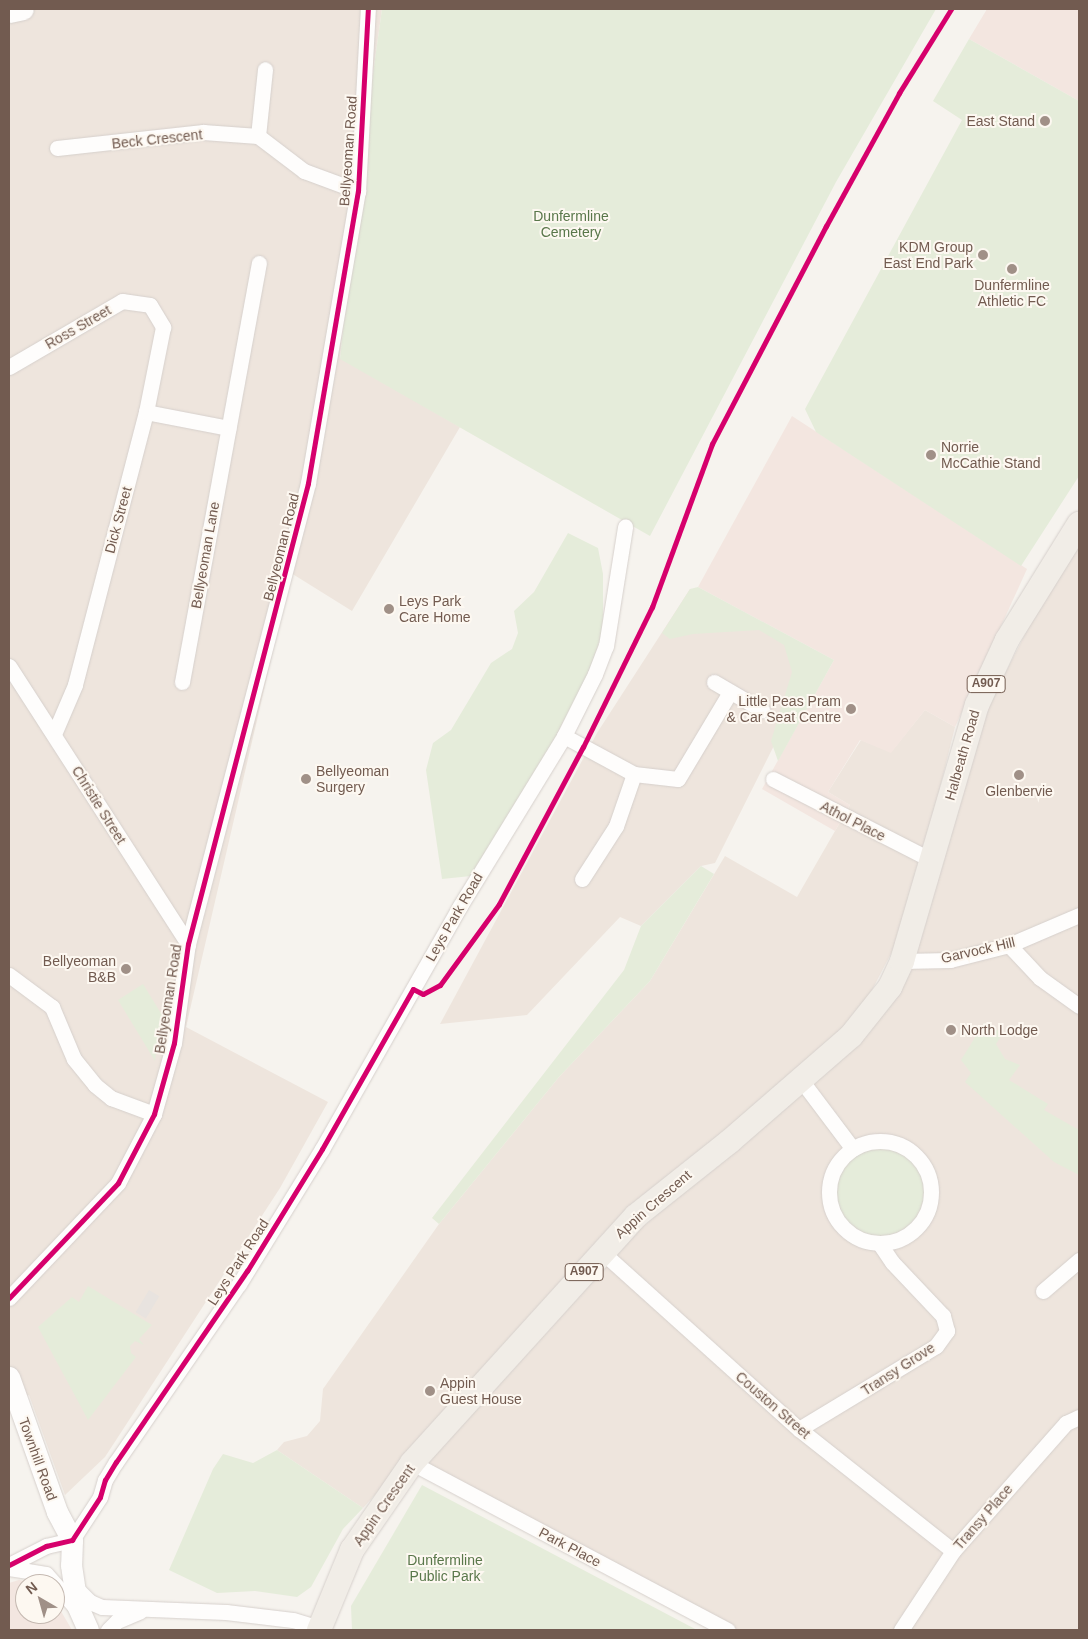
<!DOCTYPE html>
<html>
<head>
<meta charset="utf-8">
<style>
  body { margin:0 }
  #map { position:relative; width:1088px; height:1639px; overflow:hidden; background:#f6f3ee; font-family:Helvetica,sans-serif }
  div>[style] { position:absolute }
  .residential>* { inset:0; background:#eee5dd }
  .commercial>* { inset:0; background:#f3e6e0 }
  .industrial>* { inset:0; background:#e8e3df; transform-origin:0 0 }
  .green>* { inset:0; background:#e5ecda }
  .round { border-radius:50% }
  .roads { filter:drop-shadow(0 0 1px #d6d0cc) drop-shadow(0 0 1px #d6d0cc) }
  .street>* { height:15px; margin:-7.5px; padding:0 7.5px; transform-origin:7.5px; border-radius:7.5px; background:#fefdfc }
  .street>.ring { margin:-7.5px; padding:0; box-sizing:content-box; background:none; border:15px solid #fefdfc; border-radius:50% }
  .secondary>* { height:21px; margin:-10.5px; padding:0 10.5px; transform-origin:10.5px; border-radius:10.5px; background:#fefdfc }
  .primary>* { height:24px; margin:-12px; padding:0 12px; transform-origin:12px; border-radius:12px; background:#f1ede7 }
  .cycleway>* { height:5px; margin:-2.5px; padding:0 2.5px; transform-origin:2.5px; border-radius:2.5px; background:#d6006c }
  .dots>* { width:14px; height:14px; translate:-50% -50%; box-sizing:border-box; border:2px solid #fdf8f1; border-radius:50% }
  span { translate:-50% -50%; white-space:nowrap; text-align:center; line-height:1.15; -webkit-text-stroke:4px #fdf8f1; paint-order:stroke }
  .shield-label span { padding:1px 4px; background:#fdf8f1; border:1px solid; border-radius:4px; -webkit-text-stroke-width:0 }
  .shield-label { font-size:12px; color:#725b50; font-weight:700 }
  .poi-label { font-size:14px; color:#725b50 }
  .right { translate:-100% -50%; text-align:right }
  .left { translate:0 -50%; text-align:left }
  .street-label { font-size:14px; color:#725b50 }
  .park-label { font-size:14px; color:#59774a }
  .frame { position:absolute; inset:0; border:10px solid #725b50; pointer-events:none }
  .north { position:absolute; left:15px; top:1574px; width:50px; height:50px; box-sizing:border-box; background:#fdf8f1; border:1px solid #c5b9b1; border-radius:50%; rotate:322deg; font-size:14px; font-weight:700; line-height:20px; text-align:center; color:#725b50 }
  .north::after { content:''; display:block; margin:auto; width:18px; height:22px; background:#a09087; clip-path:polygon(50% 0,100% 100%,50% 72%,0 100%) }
</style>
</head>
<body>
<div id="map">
  <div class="residential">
    <i style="clip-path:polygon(9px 9px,382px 9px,357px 189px,340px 358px,460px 427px,352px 611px,291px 573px,186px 1027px,328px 1102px,280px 1188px,105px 1457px,65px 1495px,29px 1395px,9px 1400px)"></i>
    <i style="clip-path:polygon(1079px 541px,1079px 1630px,713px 1630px,409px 1466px,625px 1242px,863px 1038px,989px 705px,1048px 589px)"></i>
    <i style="clip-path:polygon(690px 589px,818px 658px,715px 863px,701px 866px,641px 926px,620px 917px,527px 1015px,440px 1024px,597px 733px)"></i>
    <i style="clip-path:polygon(925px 710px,955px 727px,925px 848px,896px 944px,872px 990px,841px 1033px,505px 1351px,363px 1508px,277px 1450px,284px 1442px,307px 1436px,320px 1421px,323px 1389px,439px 1224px,559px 1077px,650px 981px,725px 856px,797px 897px,850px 805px,828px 792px,861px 740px,891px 752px)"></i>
  </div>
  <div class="commercial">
    <i style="clip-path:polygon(987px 9px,1079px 9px,1079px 101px,969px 39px)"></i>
    <i style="clip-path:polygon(792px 416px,1027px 569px,955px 727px,925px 710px,891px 753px,860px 740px,828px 792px,850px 805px,835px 831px,762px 789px,834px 660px,698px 587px)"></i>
    <i style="clip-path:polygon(19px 1580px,40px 1584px,25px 1584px,25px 1614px,55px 1614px,55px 1601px,72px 1630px,9px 1630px,9px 1583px)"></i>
  </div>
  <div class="industrial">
    <i style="left:149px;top:1290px;width:12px;height:26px;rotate:31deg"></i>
  </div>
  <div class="green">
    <i style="clip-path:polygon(382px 9px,936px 9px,836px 182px,650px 536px,340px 359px,357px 189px)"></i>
    <i style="clip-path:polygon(969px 39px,1079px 101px,1079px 476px,1021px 566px,816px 432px,805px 409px,962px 120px,933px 101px)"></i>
    <i style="clip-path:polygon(568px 533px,598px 548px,603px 574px,603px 630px,591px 668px,553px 742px,471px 876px,442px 879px,426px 770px,433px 743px,451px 730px,491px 663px,512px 649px,518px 633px,514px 611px,534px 592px)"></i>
    <i style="clip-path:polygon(698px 587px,834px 660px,778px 761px,771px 741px,792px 672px,784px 645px,759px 630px,693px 634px,670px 639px,662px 633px,690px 589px)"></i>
    <i style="clip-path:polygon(701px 866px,714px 874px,650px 981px,559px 1077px,439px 1224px,432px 1218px,624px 970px,641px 926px)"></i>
    <i style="clip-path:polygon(143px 984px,162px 1015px,155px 1061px,118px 1000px)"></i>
    <i style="clip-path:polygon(984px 1023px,1003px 1033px,996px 1044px,1005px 1059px,1020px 1065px,1009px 1080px,1048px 1104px,1044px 1110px,1079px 1130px,1079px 1175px,1054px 1162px,965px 1082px,971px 1073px,961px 1060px)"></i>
    <i class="round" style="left:836px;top:1148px;width:88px;height:88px"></i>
    <i style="clip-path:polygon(88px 1286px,152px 1325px,139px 1339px,144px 1345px,135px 1341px,130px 1346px,131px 1353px,136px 1357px,88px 1420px,38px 1327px,72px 1297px,79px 1302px)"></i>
    <i style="clip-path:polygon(277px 1450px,363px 1508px,343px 1529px,311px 1587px,297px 1597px,255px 1591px,217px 1593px,169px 1570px,213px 1469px,223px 1454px,253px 1463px)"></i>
    <i style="clip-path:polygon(422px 1485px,697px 1630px,352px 1630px,351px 1606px)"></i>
  </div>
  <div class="roads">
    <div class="street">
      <i style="left:258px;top:136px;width:67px;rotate:-84deg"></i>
      <i style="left:57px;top:148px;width:147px;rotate:-6.3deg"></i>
      <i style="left:203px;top:132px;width:55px;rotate:4.2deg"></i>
      <i style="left:258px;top:136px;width:58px;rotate:37.3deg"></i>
      <i style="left:304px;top:171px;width:58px;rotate:20.3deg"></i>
      <i style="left:9px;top:367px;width:131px;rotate:-30.3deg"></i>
      <i style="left:122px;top:301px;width:28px;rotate:8deg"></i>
      <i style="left:150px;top:305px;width:26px;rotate:59deg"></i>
      <i style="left:163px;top:327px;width:87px;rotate:101.3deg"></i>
      <i style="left:146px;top:412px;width:282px;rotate:104.6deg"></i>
      <i style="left:75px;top:685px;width:53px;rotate:113.2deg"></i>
      <i style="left:146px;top:412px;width:84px;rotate:11deg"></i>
      <i style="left:9px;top:666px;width:331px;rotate:57.2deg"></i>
      <i style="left:182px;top:682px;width:426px;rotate:-79.6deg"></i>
      <i style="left:714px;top:682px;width:56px;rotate:30.3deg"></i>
      <i style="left:564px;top:736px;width:80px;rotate:28.5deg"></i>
      <i style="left:634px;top:774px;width:44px;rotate:6.5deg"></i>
      <i style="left:678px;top:779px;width:101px;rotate:-59.1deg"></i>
      <i style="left:773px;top:779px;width:180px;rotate:27.1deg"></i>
      <i style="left:582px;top:879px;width:63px;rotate:-57.3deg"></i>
      <i style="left:616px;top:826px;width:55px;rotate:-70.9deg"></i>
      <i style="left:1009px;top:945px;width:45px;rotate:46.8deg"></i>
      <i style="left:1040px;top:978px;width:48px;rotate:35.7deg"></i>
      <i style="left:902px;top:961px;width:48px;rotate:-1.2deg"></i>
      <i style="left:950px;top:960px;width:61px;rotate:-14.3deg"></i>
      <i style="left:1009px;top:945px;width:76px;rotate:-23.2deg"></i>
      <i style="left:9px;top:975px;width:54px;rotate:36.7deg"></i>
      <i style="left:52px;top:1007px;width:56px;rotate:67.1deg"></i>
      <i style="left:74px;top:1059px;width:33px;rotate:51deg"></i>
      <i style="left:95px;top:1085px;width:21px;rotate:39deg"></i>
      <i style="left:111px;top:1098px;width:46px;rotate:20.4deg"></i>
      <i style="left:801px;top:1080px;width:86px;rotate:53deg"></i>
      <i class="ring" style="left:829px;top:1141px;width:87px;height:87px"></i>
      <i style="left:601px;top:1251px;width:266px;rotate:42deg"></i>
      <i style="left:799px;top:1429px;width:196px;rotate:38.4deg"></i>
      <i style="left:1043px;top:1291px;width:48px;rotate:-40.7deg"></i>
      <i style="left:9px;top:1298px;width:158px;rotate:-46.5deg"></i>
      <i style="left:118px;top:1183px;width:78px;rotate:-62.4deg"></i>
      <i style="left:154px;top:1114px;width:74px;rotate:-74.3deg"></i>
      <i style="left:174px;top:1043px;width:100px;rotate:-82deg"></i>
      <i style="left:188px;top:944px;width:476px;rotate:-75.4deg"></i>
      <i style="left:308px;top:483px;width:296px;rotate:-80.3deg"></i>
      <i style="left:358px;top:191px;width:182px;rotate:-86.9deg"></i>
      <i style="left:799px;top:1429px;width:160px;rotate:-31.2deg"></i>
      <i style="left:936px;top:1346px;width:19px;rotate:-54deg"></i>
      <i style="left:947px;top:1331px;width:16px;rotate:-105deg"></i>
      <i style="left:943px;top:1316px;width:74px;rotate:-133.4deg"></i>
      <i style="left:892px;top:1262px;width:23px;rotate:-124deg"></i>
      <i style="left:412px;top:1463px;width:357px;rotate:27.9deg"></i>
      <i style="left:9px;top:1565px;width:42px;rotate:-27.2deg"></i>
      <i style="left:46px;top:1546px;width:27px;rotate:-13deg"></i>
      <i style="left:72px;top:1540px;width:51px;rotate:-56.9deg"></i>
      <i style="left:100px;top:1497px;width:18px;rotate:-74deg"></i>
      <i style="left:105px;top:1480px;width:21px;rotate:-59deg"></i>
      <i style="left:116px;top:1462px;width:216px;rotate:-55.4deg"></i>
      <i style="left:239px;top:1284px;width:158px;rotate:-58.4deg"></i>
      <i style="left:322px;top:1149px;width:279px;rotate:-60.4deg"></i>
      <i style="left:460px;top:906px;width:199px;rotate:-58.5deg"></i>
      <i style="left:564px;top:736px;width:69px;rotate:-63.4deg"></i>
      <i style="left:595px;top:674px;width:30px;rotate:-69deg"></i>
      <i style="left:606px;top:646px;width:121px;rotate:-80.9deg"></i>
      <i style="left:9px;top:1568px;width:37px;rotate:9deg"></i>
      <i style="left:46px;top:1574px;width:45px;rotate:48.6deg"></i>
      <i style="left:74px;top:1586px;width:23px;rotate:45deg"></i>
      <i style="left:90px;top:1602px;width:13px;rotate:23deg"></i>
      <i style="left:102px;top:1607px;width:124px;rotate:2.3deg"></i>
      <i style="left:226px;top:1612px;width:67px;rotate:6.8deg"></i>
      <i style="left:293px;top:1620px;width:28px;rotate:17deg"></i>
      <i style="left:108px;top:1630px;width:13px;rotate:-45deg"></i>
      <i style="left:117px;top:1621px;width:25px;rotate:-23deg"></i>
      <i style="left:901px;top:1630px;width:95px;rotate:-56.6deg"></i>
      <i style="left:953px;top:1551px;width:171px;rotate:-48.6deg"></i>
      <i style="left:1066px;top:1423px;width:14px;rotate:-25deg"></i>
    </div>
    <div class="secondary">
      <i style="left:9px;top:12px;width:14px;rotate:-12deg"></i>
      <i style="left:9px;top:1377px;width:143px;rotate:70.4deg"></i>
      <i style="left:57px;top:1512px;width:32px;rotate:62deg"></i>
      <i style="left:72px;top:1540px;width:25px;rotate:92deg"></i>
      <i style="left:71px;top:1565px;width:40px;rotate:81.5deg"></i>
      <i style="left:77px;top:1605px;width:27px;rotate:66deg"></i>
    </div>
    <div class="primary">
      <i style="left:319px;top:1630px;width:87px;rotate:-67.6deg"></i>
      <i style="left:352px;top:1550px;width:106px;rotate:-55.4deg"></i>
      <i style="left:412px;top:1463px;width:333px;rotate:-47.8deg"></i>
      <i style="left:636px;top:1216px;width:119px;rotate:-38.5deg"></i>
      <i style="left:729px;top:1142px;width:162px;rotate:-41deg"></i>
      <i style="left:851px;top:1036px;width:63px;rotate:-51.5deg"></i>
      <i style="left:890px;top:987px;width:29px;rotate:-65deg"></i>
      <i style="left:902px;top:961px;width:267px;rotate:-73.7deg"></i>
      <i style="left:977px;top:705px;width:72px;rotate:-65.2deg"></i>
      <i style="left:1007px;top:640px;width:137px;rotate:-58.2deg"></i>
    </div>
  </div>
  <div class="cycleway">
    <i style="left:9px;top:1298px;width:158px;rotate:-46.5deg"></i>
    <i style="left:118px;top:1183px;width:78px;rotate:-62.4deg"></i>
    <i style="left:154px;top:1114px;width:74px;rotate:-74.3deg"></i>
    <i style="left:174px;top:1043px;width:100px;rotate:-82deg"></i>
    <i style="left:188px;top:944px;width:476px;rotate:-75.4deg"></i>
    <i style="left:308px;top:483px;width:296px;rotate:-80.3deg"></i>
    <i style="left:358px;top:191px;width:182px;rotate:-86.9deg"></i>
    <i style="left:9px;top:1565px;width:42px;rotate:-27.2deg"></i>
    <i style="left:46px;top:1546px;width:27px;rotate:-13deg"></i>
    <i style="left:72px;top:1540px;width:51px;rotate:-56.9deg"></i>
    <i style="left:100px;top:1497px;width:18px;rotate:-74deg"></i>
    <i style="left:105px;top:1480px;width:21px;rotate:-59deg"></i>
    <i style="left:116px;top:1462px;width:232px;rotate:-55.6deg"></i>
    <i style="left:247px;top:1271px;width:143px;rotate:-58.4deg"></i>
    <i style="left:322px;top:1149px;width:184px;rotate:-60.4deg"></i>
    <i style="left:413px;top:989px;width:11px;rotate:27deg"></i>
    <i style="left:423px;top:994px;width:19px;rotate:-28deg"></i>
    <i style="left:440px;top:985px;width:100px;rotate:-53.9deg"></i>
    <i style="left:499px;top:904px;width:178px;rotate:-61.9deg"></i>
    <i style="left:583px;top:747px;width:156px;rotate:-63.8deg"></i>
    <i style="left:652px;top:607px;width:174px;rotate:-69.8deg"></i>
    <i style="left:712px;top:444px;width:246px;rotate:-62.4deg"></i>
    <i style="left:826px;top:226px;width:152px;rotate:-61.2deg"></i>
    <i style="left:899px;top:93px;width:99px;rotate:-58.2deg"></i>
  </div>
  <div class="dots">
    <i style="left:1045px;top:121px;background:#a09087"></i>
    <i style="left:983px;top:255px;background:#a09087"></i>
    <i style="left:1012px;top:269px;background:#a09087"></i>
    <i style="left:931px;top:455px;background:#a09087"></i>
    <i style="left:389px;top:609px;background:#a09087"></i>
    <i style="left:851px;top:709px;background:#a09087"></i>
    <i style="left:1019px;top:775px;background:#a09087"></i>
    <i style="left:306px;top:779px;background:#a09087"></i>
    <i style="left:126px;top:969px;background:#a09087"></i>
    <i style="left:951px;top:1030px;background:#a09087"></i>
    <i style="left:430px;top:1391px;background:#a09087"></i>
  </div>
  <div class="shield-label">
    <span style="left:986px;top:684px">A907</span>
    <span style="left:584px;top:1272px">A907</span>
  </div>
  <div class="poi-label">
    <span class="right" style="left:1035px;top:121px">East Stand</span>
    <span class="right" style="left:973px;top:255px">KDM Group<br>East End Park</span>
    <span style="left:1012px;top:293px">Dunfermline<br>Athletic FC</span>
    <span class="left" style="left:941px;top:455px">Norrie<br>McCathie Stand</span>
    <span class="left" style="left:399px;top:609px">Leys Park<br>Care Home</span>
    <span class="right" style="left:841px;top:709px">Little Peas Pram<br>&amp; Car Seat Centre</span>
    <span class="left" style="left:316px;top:779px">Bellyeoman<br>Surgery</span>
    <span style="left:1019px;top:791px">Glenbervie</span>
    <span class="right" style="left:116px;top:969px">Bellyeoman<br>B&amp;B</span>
    <span class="left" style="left:961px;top:1030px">North Lodge</span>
    <span class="left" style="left:440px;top:1391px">Appin<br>Guest House</span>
  </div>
  <div class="street-label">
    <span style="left:157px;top:139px;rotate:-6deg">Beck Crescent</span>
    <span style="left:348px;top:151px;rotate:-86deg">Bellyeoman Road</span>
    <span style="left:78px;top:327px;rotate:-30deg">Ross Street</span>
    <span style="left:118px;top:520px;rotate:-75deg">Dick Street</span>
    <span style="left:281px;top:547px;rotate:-76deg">Bellyeoman Road</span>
    <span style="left:205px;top:555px;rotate:-80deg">Bellyeoman Lane</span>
    <span style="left:962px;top:755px;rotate:-74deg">Halbeath Road</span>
    <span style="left:99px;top:805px;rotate:58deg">Christie Street</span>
    <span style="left:853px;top:821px;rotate:27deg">Athol Place</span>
    <span style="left:454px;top:917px;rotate:-60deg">Leys Park Road</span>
    <span style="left:978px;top:950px;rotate:-13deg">Garvock Hill</span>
    <span style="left:168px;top:999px;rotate:-81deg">Bellyeoman Road</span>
    <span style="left:653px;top:1204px;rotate:-41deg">Appin Crescent</span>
    <span style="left:238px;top:1262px;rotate:-57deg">Leys Park Road</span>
    <span style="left:898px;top:1369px;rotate:-33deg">Transy Grove</span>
    <span style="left:773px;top:1405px;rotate:41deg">Couston Street</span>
    <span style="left:38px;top:1459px;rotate:70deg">Townhill Road</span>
    <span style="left:384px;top:1505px;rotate:-55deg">Appin Crescent</span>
    <span style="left:983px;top:1517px;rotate:-49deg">Transy Place</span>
    <span style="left:570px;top:1547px;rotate:28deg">Park Place</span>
  </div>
  <div class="park-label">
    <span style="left:571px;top:224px">Dunfermline<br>Cemetery</span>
    <span style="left:445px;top:1568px">Dunfermline<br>Public Park</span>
  </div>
  <div class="frame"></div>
  <div class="north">N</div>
</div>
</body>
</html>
